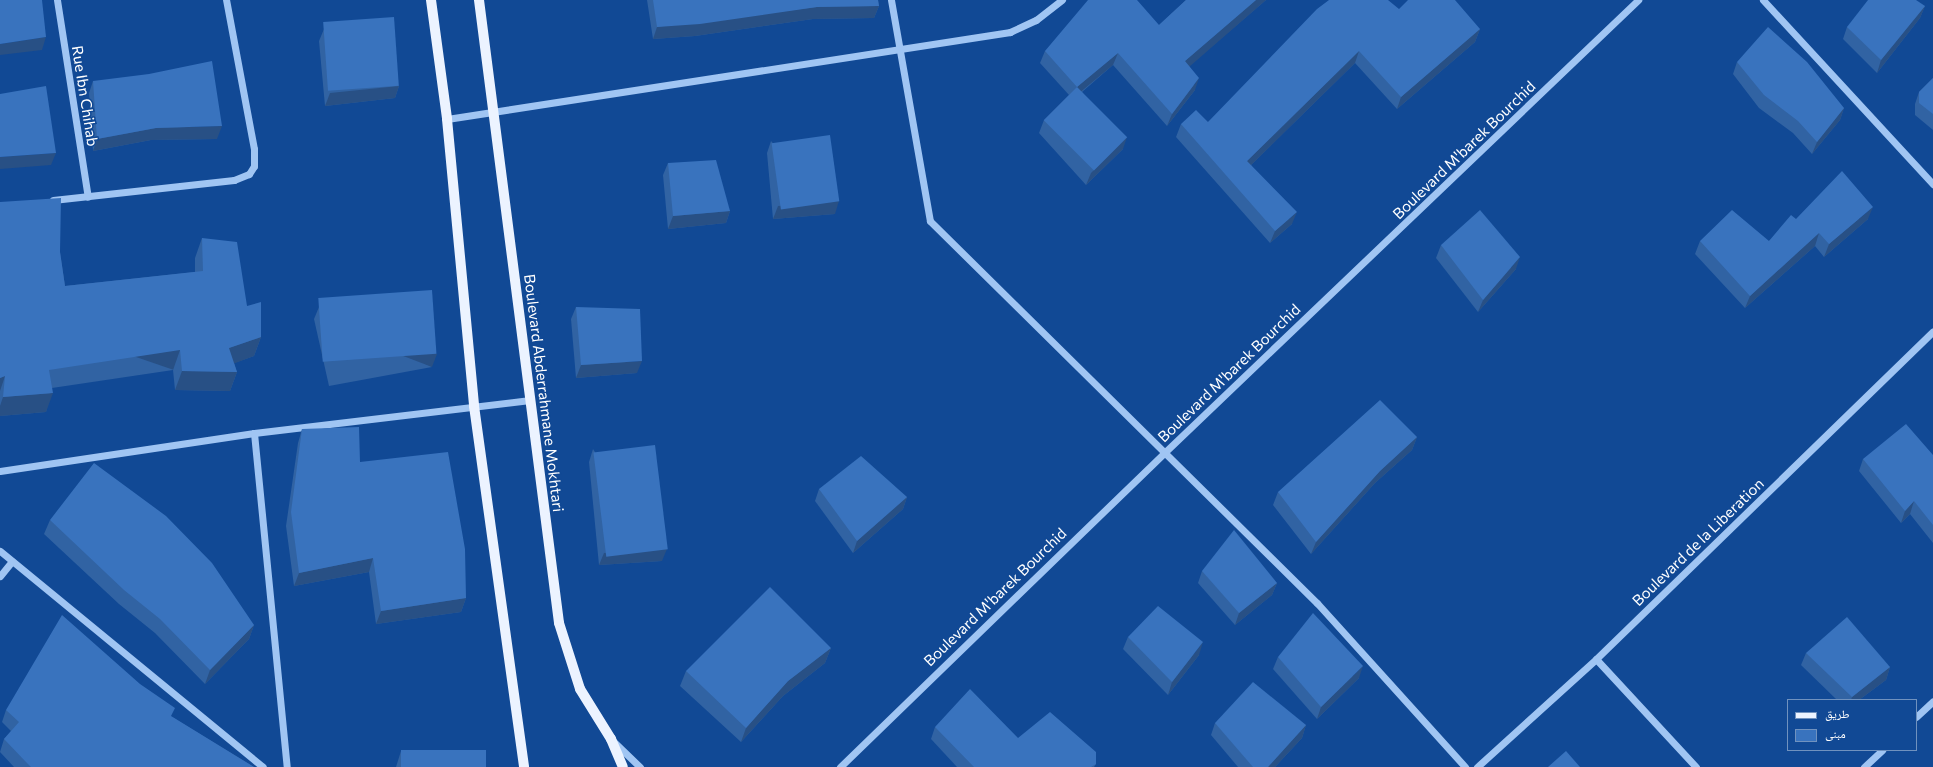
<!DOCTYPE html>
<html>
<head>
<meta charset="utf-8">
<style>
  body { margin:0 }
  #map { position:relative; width:1933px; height:767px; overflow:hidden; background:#114995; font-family:Commissioner,"Noto Naskh Arabic",sans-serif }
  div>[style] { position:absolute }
  .minor>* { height:7px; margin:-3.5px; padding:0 3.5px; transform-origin:3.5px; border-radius:3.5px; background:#a0c5f3 }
  .major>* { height:10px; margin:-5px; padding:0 5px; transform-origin:5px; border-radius:5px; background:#ecf3ff }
  .wall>* { inset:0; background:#3163a3 }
  .shaded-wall>* { inset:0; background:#285085; transform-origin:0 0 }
  .building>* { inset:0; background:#3973be; transform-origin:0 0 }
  span { translate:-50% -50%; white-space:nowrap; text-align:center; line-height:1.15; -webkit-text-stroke:3px #114995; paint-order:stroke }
  .street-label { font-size:15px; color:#fff }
  .legend { position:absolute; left:1787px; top:699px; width:130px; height:52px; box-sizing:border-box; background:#114995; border:1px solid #7092bf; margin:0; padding:5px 7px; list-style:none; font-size:12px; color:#fff }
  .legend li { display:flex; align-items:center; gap:8px; height:20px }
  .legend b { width:20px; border:1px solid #7092bf }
</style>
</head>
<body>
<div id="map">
  <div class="minor">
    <i style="left:57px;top:0;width:199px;rotate:81.1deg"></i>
    <i style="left:891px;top:0;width:224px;rotate:80deg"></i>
    <i style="left:930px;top:221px;width:544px;rotate:44.63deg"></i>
    <i style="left:1317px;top:603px;width:221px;rotate:47.9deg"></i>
    <i style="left:1763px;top:0;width:251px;rotate:47.3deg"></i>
    <i style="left:447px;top:119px;width:570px;rotate:-8.78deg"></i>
    <i style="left:1010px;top:32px;width:29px;rotate:-25deg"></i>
    <i style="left:1036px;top:20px;width:33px;rotate:-38deg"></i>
    <i style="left:53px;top:200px;width:182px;rotate:-6.3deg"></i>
    <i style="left:234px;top:180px;width:16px;rotate:-22deg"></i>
    <i style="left:249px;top:174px;width:9px;rotate:-58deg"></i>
    <i style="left:254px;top:166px;width:17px;rotate:-90deg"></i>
    <i style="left:254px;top:149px;width:152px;rotate:-100.6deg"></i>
    <i style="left:254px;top:433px;width:336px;rotate:84.4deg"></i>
    <i style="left:0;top:471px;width:257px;rotate:-8.5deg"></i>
    <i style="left:254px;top:433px;width:278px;rotate:-6.8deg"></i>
    <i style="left:0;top:551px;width:340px;rotate:39.4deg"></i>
    <i style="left:0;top:576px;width:19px;rotate:-51deg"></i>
    <i style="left:1596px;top:659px;width:147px;rotate:47.2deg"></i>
    <i style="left:1916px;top:717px;width:23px;rotate:-43deg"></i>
    <i style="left:614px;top:742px;width:36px;rotate:44deg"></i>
    <i style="left:840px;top:767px;width:451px;rotate:-44.1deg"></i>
    <i style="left:1164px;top:453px;width:656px;rotate:-43.7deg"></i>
    <i style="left:1477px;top:767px;width:161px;rotate:-42.2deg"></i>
    <i style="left:1596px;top:659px;width:470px;rotate:-44.2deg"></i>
    <i style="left:1864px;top:767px;width:25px;rotate:-43deg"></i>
  </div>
  <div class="major">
    <i style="left:431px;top:0;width:120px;rotate:82.3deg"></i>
    <i style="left:447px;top:119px;width:288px;rotate:84.6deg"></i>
    <i style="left:474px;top:406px;width:364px;rotate:82.1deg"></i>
    <i style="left:479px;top:0;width:628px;rotate:82.68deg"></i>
    <i style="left:559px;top:623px;width:69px;rotate:72.3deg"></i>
    <i style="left:580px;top:689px;width:59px;rotate:58.2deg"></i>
    <i style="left:611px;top:739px;width:30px;rotate:67deg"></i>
  </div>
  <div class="wall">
    <i style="clip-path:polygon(647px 0,878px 0,879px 6px,874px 18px,813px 19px,695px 36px,653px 39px)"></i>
    <i style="clip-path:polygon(1186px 0,1266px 0,1189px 66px,1195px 90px,1167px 126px,1113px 65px,1082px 92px,1123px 149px,1086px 185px,1039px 133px,1044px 120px,1069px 95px,1040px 63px,1045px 51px,1159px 25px)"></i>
    <i style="clip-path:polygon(1925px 6px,1920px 18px,1877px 73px,1843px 39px,1847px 27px)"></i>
    <i style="clip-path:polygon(1399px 9px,1480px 29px,1475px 42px,1397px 109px,1355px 63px,1251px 165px,1292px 224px,1270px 243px,1176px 137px,1181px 124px,1208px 122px)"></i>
    <i style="clip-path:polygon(324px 29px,399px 86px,395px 98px,325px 106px,319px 41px)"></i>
    <i style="clip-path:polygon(1737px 62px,1844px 108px,1840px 120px,1812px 154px,1793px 133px,1759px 108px,1733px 74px)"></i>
    <i style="clip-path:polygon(1933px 78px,1933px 130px,1915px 115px,1915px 104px,1919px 92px)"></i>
    <i style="clip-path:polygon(93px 81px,217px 139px,151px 140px,93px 151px,89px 93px)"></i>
    <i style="clip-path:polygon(771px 141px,835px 214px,773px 219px,767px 153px)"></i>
    <i style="clip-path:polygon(668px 163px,730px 211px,726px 223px,668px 229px,663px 175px)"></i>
    <i style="clip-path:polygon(0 202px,60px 252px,65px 286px,195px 272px,195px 258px,202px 238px,247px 306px,261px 337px,254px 356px,234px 363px,237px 372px,230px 391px,175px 390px,173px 370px,52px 388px,46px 412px,0 416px)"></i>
    <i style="clip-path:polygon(1796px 219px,1868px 219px,1824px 257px,1815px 246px,1745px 308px,1695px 254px,1700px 241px,1769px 241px)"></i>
    <i style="clip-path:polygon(1441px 245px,1516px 269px,1478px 312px,1436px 258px)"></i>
    <i style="clip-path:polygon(319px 307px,432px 367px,329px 386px,314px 319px)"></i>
    <i style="clip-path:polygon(576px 307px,637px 373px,576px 378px,571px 319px)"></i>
    <i style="clip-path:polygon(302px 429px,360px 462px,466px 598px,461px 612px,376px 624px,369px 572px,294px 586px,286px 526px,298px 443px)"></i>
    <i style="clip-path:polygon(1417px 437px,1412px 450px,1375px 483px,1311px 554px,1273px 505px,1278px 492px)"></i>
    <i style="clip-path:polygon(593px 449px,662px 561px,599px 565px,589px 462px)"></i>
    <i style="clip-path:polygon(1933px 455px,1933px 543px,1910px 514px,1901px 523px,1859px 471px,1863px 459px)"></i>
    <i style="clip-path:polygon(819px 489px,907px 497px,903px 509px,853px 553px,815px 501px)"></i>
    <i style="clip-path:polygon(50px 520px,254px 625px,249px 639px,205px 684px,155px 633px,119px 604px,44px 534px)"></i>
    <i style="clip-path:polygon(1202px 571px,1277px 583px,1272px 595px,1235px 625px,1198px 583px)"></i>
    <i style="clip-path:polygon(1128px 637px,1199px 655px,1168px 695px,1123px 649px)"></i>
    <i style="clip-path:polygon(831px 648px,825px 663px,783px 696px,741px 742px,680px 686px,686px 671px)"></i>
    <i style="clip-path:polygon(1806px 653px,1890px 667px,1886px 680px,1859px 700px,1837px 700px,1801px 665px)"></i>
    <i style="clip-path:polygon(1278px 657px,1359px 678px,1317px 719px,1273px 669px)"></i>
    <i style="clip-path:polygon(6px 710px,172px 717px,254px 767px,14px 767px,0 752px,4px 739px,11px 731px,2px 722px)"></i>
    <i style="clip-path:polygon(1215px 723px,1306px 725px,1302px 738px,1275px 767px,1238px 767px,1211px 735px)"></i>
    <i style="clip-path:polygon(935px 727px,1018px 738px,1096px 764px,1094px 767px,957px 767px,931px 739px)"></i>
    <i style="clip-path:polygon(401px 751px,486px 767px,396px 767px)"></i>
  </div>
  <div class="shaded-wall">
    <i style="clip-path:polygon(1256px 0,1266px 0,1181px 74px,1185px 61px)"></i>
    <i style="clip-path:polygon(879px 6px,874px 18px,813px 19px,695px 36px,653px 39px,657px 27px,817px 7px)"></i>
    <i style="clip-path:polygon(1925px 6px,1920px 18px,1877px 73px,1881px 60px)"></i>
    <i style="clip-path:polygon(1480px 29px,1475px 42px,1397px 109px,1401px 97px)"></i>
    <i style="clip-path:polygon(46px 37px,42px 50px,0 55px,0 44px)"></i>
    <i style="clip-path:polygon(1359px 51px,1355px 63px,1242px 174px,1247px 161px)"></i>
    <i style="clip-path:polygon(1118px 53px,1113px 65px,1072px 99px,1077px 87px)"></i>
    <i style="clip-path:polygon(1199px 78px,1195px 90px,1167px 126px,1172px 114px)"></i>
    <i style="clip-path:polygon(399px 86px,395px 98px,325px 106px,330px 93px)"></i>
    <i style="clip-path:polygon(1844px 108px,1840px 120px,1812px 154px,1817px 142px)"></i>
    <i style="clip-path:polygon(222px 126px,217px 139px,151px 140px,93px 151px,97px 139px,156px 128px)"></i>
    <i style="clip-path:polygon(1127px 137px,1123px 149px,1086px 185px,1091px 173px)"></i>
    <i style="clip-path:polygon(56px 153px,51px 165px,0 169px,0 157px)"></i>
    <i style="clip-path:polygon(839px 201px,835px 214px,773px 219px,778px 206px)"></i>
    <i style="clip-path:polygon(1873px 207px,1868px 219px,1824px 257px,1829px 244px)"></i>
    <i style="clip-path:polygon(730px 211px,726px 223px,668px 229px,673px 216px)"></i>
    <i style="clip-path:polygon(1297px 212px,1292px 224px,1270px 243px,1275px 231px)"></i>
    <i style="clip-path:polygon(1819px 233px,1815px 246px,1745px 308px,1750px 296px)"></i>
    <i style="clip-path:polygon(1520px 257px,1516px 269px,1478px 312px,1483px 300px)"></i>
    <i style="clip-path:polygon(261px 337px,254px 356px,222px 368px,229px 348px)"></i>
    <i style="left:180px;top:350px;width:21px;height:133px;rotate:109deg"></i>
    <i style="left:437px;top:354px;width:14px;height:106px;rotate:111deg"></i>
    <i style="clip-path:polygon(642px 361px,637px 373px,576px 378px,581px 365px)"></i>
    <i style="clip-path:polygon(182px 371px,237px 372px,230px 391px,175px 390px)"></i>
    <i style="clip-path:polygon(5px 376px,0 391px,0 378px)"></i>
    <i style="clip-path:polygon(53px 393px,46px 412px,0 416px,0 406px,3px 397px)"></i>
    <i style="clip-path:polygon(1417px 437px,1412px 450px,1375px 483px,1311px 554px,1316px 542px,1380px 471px)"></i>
    <i style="clip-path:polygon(907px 497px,903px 509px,853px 553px,857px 541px)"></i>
    <i style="clip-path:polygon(1914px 501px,1910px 514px,1901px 523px,1905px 511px)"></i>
    <i style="clip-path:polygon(667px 549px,662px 561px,599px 565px,604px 553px)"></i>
    <i style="clip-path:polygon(373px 558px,369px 572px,294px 586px,299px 573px)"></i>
    <i style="clip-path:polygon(1277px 583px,1272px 595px,1235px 625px,1239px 613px)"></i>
    <i style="clip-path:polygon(466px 598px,461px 612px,376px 624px,381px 611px)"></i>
    <i style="clip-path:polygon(254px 625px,249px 639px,205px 684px,210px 670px)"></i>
    <i style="clip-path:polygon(1203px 642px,1199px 655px,1168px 695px,1172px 682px)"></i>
    <i style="clip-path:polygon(831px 648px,825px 663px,783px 696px,741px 742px,746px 728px,788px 681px)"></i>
    <i style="clip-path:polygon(1363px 666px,1359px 678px,1317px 719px,1321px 707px)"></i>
    <i style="clip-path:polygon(1890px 667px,1886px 680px,1859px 700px,1851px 700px,1852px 697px)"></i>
    <i style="clip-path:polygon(1306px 725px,1302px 738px,1275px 767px,1268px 767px)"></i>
  </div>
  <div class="building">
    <i style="clip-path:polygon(0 0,42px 0,46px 37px,0 44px)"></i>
    <i style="clip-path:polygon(653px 0,878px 0,879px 6px,817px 7px,700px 24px,657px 27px)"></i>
    <i style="clip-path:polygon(1088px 0,1137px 0,1159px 25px,1186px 0,1256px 0,1185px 61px,1199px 78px,1172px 114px,1118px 53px,1077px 87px,1045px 51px)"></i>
    <i style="clip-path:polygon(1329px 0,1388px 0,1399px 9px,1408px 0,1455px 0,1480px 29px,1401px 97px,1359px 51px,1247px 161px,1297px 212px,1275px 231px,1181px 124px,1196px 110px,1208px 122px,1317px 9px)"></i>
    <i style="clip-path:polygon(1868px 0,1916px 0,1925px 6px,1881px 60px,1847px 27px)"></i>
    <i style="left:394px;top:17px;width:69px;height:71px;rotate:86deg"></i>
    <i style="clip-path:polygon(1768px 27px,1807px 62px,1844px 108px,1817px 142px,1798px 121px,1764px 95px,1737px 62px)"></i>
    <i style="clip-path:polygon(212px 61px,222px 126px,156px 128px,97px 139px,93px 81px,149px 74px)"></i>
    <i style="clip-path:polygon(1933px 78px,1933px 114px,1919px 103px,1919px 92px)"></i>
    <i style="clip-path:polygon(46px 86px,56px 153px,0 157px,0 94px)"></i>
    <i style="left:1077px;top:87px;width:71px;height:47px;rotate:45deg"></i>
    <i style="left:830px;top:135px;width:67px;height:59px;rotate:82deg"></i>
    <i style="clip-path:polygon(716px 160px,730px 211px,673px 216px,668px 163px)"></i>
    <i style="clip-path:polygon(1842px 171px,1873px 207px,1829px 244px,1819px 233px,1750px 296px,1700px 241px,1732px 210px,1769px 241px,1791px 215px,1796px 219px)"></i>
    <i style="clip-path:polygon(61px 198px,60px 252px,65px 286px,203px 271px,202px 238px,237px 242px,247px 306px,261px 302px,261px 337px,229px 348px,237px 372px,182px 371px,180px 350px,49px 370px,53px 393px,3px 397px,5px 376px,0 378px,0 202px)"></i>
    <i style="clip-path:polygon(1480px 210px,1520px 257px,1483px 300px,1441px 245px)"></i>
    <i style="left:432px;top:290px;width:64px;height:114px;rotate:86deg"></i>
    <i style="clip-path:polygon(576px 307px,640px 309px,642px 361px,581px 365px)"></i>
    <i style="clip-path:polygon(1380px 400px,1417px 437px,1380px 471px,1316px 542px,1278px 492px)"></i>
    <i style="clip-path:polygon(1906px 424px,1933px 455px,1933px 525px,1914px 501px,1905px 511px,1863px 459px)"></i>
    <i style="clip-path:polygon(359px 427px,360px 462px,448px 452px,465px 549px,466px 598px,381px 611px,373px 558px,299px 573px,291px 512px,302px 429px)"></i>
    <i style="left:655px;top:445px;width:105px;height:62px;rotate:83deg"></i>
    <i style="clip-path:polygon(861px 456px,907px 497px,857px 541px,819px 489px)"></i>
    <i style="clip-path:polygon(94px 463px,166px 516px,212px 563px,254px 625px,210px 670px,160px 619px,124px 590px,50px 520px)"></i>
    <i style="clip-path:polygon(1234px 530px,1277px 583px,1239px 613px,1202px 571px)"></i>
    <i style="clip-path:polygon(770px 587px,831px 648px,788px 681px,746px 728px,686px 671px)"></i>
    <i style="clip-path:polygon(1158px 606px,1203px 642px,1172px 682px,1128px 637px)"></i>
    <i style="clip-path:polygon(1313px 613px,1363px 666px,1321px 707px,1278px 657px)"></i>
    <i style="clip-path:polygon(62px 615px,140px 684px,175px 708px,171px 716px,254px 767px,31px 767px,26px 762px,4px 739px,19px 722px,6px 710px)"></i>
    <i style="clip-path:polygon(1847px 617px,1890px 667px,1852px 697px,1806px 653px)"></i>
    <i style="clip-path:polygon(1253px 682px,1306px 725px,1268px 767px,1253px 767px,1215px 723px)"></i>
    <i style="clip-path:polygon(970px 689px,1018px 738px,1050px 712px,1096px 752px,1096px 764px,1091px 767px,974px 767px,935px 727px)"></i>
    <i style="left:486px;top:750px;width:17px;height:85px;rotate:90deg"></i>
    <i style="clip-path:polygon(1566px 751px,1580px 767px,1548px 767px)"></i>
  </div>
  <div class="street-label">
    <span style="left:85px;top:96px;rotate:81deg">Rue Ibn Chihab</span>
    <span style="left:1464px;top:150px;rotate:-44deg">Boulevard M'barek Bourchid</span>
    <span style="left:1229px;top:373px;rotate:-44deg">Boulevard M'barek Bourchid</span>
    <span style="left:544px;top:393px;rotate:83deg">Boulevard Abderrahmane Mokhtari</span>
    <span style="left:1698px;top:542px;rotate:-44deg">Boulevard de la Liberation</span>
    <span style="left:995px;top:597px;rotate:-44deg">Boulevard M'barek Bourchid</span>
  </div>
  <ul class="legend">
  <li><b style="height:5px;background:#ecf3ff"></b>طريق</li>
  <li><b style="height:11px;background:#3973be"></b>مبنى</li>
  </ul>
</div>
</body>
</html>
